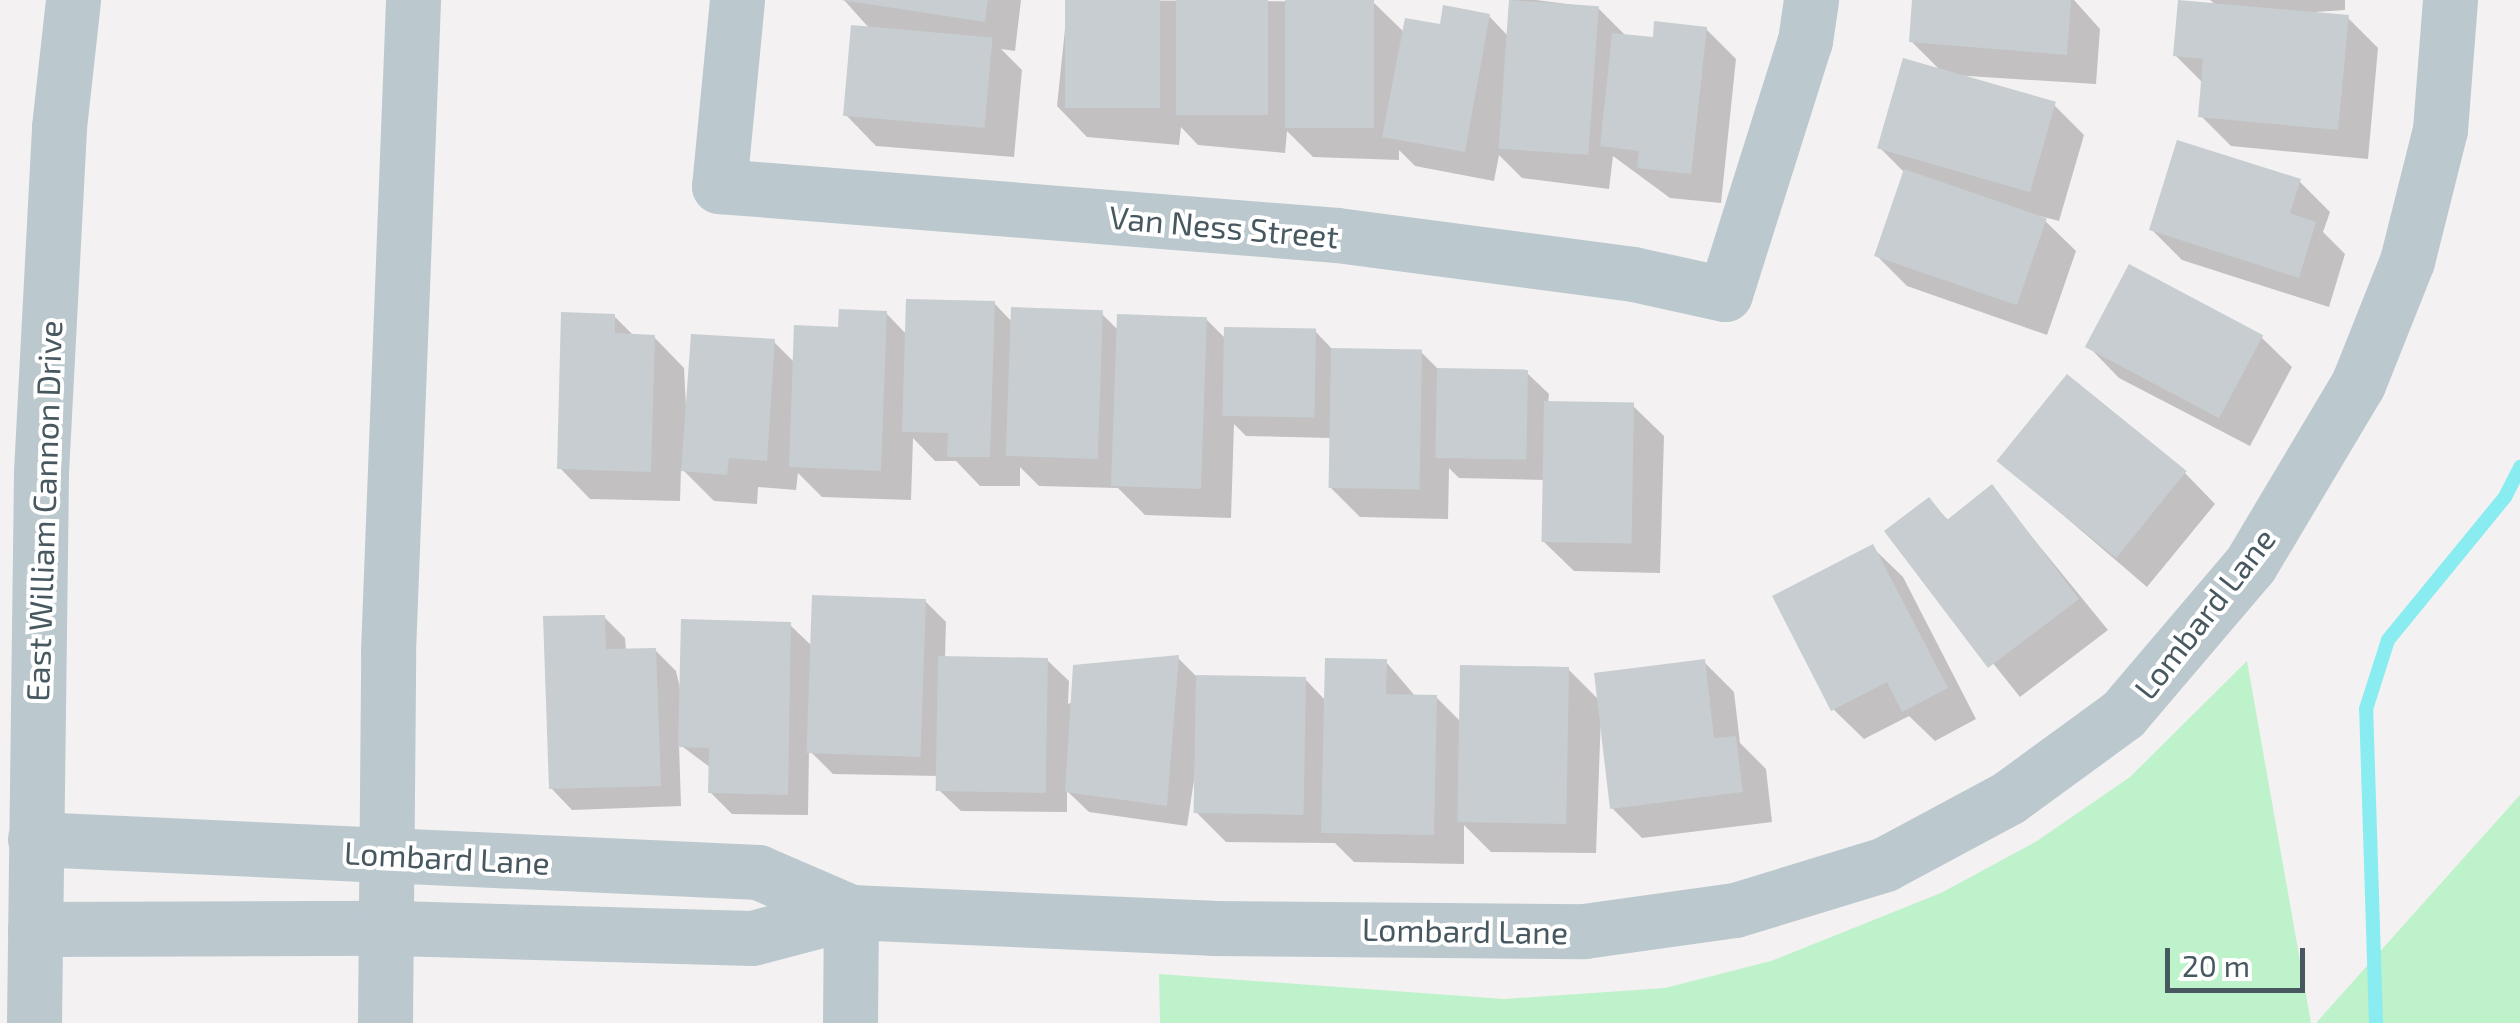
<!DOCTYPE html>
<html>
<head>
<meta charset="utf-8">
<style>
  body { margin:0 }
  #map { position:relative; width:2520px; height:1023px; overflow:hidden; background:#f3f1f1; font-family:"Exo 2",sans-serif }
  div>[style] { position:absolute }
  .green>* { inset:0; background:#bef2ca }
  .shadow>* { inset:0; background:#0003 }
  .stream>* { height:14px; margin:-7px; padding:0 7px; transform-origin:7px; border-radius:7px; background:#88ecf1 }
  .building>* { inset:0; background:#c7cdd0; transform-origin:0 0 }
  .minor>* { height:55px; margin:-27.5px; padding:0 27.5px; transform-origin:27.5px; border-radius:27.5px; background:#bbc8ce }
  .tertiary>* { height:55px; margin:-27.5px; padding:0 27.5px; transform-origin:27.5px; border-radius:27.5px; background:#bbc8ce }
  span { translate:-50% -50%; white-space:nowrap; text-align:center; line-height:1.15; -webkit-text-stroke:8px #fff; paint-order:stroke }
  .street-label { font-size:32px; color:#475860 }
  .scale { position:absolute; left:2165px; top:948px; width:140px; height:45px; box-sizing:border-box; border:5px solid #475860; border-top:0; padding-left:12px; font-size:30px; line-height:35px; white-space:nowrap; color:#475860; -webkit-text-stroke:8px #fff; paint-order:stroke }
</style>
</head>
<body>
<div id="map">
  <div class="green">
    <i style="clip-path:polygon(2247px 661px,2311px 1023px,1160px 1023px,1159px 974px,1504px 999px,1665px 988px,1771px 961px,1941px 893px,2037px 841px,2130px 777px)"></i>
    <i style="clip-path:polygon(2520px 795px,2520px 1023px,2316px 1023px)"></i>
  </div>
  <div class="shadow">
    <i style="clip-path:polygon(844px 0,1021px 0,1015px 51px,1001px 49px,1022px 70px,1014px 157px,876px 146px,846px 115px,870px 29px)"></i>
    <i style="clip-path:polygon(1068px 0,1373px 2px,1405px 33px,1489px 16px,1507px 35px,1512px 0,1536px 0,1598px 8px,1627px 37px,1655px 40px,1706px 29px,1736px 59px,1721px 203px,1670px 198px,1613px 156px,1609px 189px,1522px 178px,1499px 155px,1494px 181px,1415px 166px,1399px 150px,1399px 160px,1313px 157px,1287px 131px,1285px 153px,1198px 145px,1181px 127px,1179px 145px,1087px 137px,1057px 106px)"></i>
    <i style="clip-path:polygon(1915px 0,2074px 0,2100px 29px,2096px 84px,1952px 75px,2054px 105px,2084px 135px,2059px 221px,2040px 216px,2076px 251px,2047px 335px,1907px 286px,1877px 256px,1905px 173px,1880px 148px,1942px 72px,1911px 41px)"></i>
    <i style="clip-path:polygon(2210px 0,2345px 0,2345px 10px,2301px 13px,2348px 18px,2378px 48px,2368px 159px,2231px 146px,2201px 116px,2204px 84px,2175px 55px,2216px 5px)"></i>
    <i style="clip-path:polygon(2299px 181px,2330px 212px,2323px 232px,2345px 254px,2329px 307px,2182px 260px,2151px 229px)"></i>
    <i style="clip-path:polygon(994px 303px,1013px 323px,1101px 313px,1119px 331px,1206px 319px,1226px 339px,1315px 331px,1334px 351px,1421px 352px,1439px 370px,1527px 373px,1549px 394px,1548px 404px,1633px 406px,1664px 436px,1660px 573px,1574px 571px,1543px 541px,1545px 480px,1459px 478px,1449px 468px,1448px 519px,1360px 517px,1330px 487px,1331px 438px,1246px 436px,1234px 424px,1231px 518px,1145px 515px,1118px 488px,1039px 486px,1020px 467px,1020px 486px,980px 486px,956px 461px,935px 461px,913px 438px,911px 500px,822px 497px,798px 473px,796px 490px,758px 487px,757px 504px,714px 501px,681px 468px,680px 501px,590px 499px,560px 468px,614px 316px,635px 337px,654px 337px,684px 368px,687px 426px,774px 342px,795px 363px,840px 330px,886px 313px,907px 335px)"></i>
    <i style="clip-path:polygon(2261px 337px,2292px 367px,2250px 446px,2119px 378px,2089px 347px)"></i>
    <i style="clip-path:polygon(2000px 461px,2185px 473px,2215px 504px,2147px 587px)"></i>
    <i style="clip-path:polygon(1992px 488px,2108px 630px,2020px 697px,1888px 532px,1929px 500px,1949px 521px)"></i>
    <i style="clip-path:polygon(1872px 547px,1903px 577px,1976px 719px,1935px 741px,1909px 716px,1864px 739px,1833px 709px)"></i>
    <i style="clip-path:polygon(925px 601px,946px 622px,945px 658px,1047px 660px,1069px 681px,1068px 704px,1178px 658px,1197px 677px,1305px 679px,1326px 701px,1386px 662px,1416px 697px,1436px 697px,1462px 723px,1568px 669px,1600px 701px,1704px 662px,1734px 692px,1740px 743px,1766px 769px,1772px 822px,1642px 838px,1612px 808px,1601px 715px,1596px 853px,1491px 852px,1464px 825px,1464px 864px,1354px 862px,1335px 843px,1226px 842px,1196px 812px,1197px 761px,1187px 826px,1089px 812px,1067px 791px,1067px 812px,961px 811px,939px 790px,939px 776px,833px 774px,809px 750px,808px 815px,732px 814px,710px 792px,711px 768px,679px 744px,681px 806px,572px 810px,551px 788px,604px 617px,625px 638px,626px 651px,655px 650px,676px 671px,682px 697px,790px 625px,814px 648px)"></i>
  </div>
  <div class="stream">
    <i style="left:2376px;top:1023px;width:314px;rotate:-91.8deg"></i>
    <i style="left:2366px;top:709px;width:72px;rotate:-72.3deg"></i>
    <i style="left:2388px;top:640px;width:185px;rotate:-50.7deg"></i>
    <i style="left:2505px;top:497px;width:34px;rotate:-63deg"></i>
  </div>
  <div class="building">
    <i style="clip-path:polygon(841px 0,988px 0,985px 22px)"></i>
    <i style="left:1065px;top:0;width:95px;height:108px"></i>
    <i style="left:1176px;top:0;width:92px;height:115px"></i>
    <i style="left:1285px;top:0;width:89px;height:128px"></i>
    <i style="left:1509px;top:0;width:90px;height:149px;rotate:4deg"></i>
    <i style="clip-path:polygon(1912px 0,2071px 0,2067px 55px,1909px 42px)"></i>
    <i style="clip-path:polygon(2178px 0,2349px 15px,2338px 130px,2198px 117px,2203px 59px,2173px 56px)"></i>
    <i style="clip-path:polygon(1443px 5px,1490px 14px,1465px 152px,1382px 137px,1405px 18px,1440px 24px)"></i>
    <i style="clip-path:polygon(1654px 21px,1707px 27px,1691px 174px,1637px 168px,1639px 151px,1600px 146px,1612px 33px,1653px 37px)"></i>
    <i style="left:851px;top:25px;width:142px;height:91px;rotate:5deg"></i>
    <i style="left:1903px;top:58px;width:159px;height:94px;rotate:16deg"></i>
    <i style="clip-path:polygon(2177px 140px,2301px 179px,2290px 213px,2316px 222px,2299px 278px,2149px 230px)"></i>
    <i style="left:1904px;top:169px;width:151px;height:92px;rotate:19deg"></i>
    <i style="left:2129px;top:264px;width:152px;height:94px;rotate:28deg"></i>
    <i style="clip-path:polygon(906px 299px,995px 301px,990px 457px,947px 457px,948px 433px,902px 432px)"></i>
    <i style="left:1011px;top:307px;width:92px;height:149px;rotate:2deg"></i>
    <i style="clip-path:polygon(839px 309px,887px 311px,881px 471px,789px 467px,794px 325px,838px 327px)"></i>
    <i style="clip-path:polygon(561px 312px,615px 314px,615px 333px,655px 335px,651px 472px,557px 469px)"></i>
    <i style="left:1117px;top:314px;width:90px;height:172px;rotate:2deg"></i>
    <i style="left:1224px;top:327px;width:92px;height:89px;rotate:1deg"></i>
    <i style="clip-path:polygon(691px 334px,775px 339px,767px 461px,729px 458px,727px 475px,681px 471px)"></i>
    <i style="left:1331px;top:348px;width:91px;height:140px;rotate:1deg"></i>
    <i style="left:1437px;top:368px;width:91px;height:90px;rotate:1deg"></i>
    <i style="left:2067px;top:374px;width:154px;height:112px;rotate:39deg"></i>
    <i style="left:1544px;top:401px;width:90px;height:141px;rotate:1deg"></i>
    <i style="clip-path:polygon(1992px 484px,2079px 599px,1988px 668px,1884px 531px,1929px 497px,1947px 520px)"></i>
    <i style="clip-path:polygon(1873px 544px,1948px 688px,1902px 712px,1887px 682px,1831px 711px,1772px 596px)"></i>
    <i style="left:812px;top:595px;width:114px;height:158px;rotate:2deg"></i>
    <i style="clip-path:polygon(605px 615px,606px 649px,656px 648px,661px 786px,549px 789px,543px 616px)"></i>
    <i style="clip-path:polygon(681px 619px,791px 622px,788px 795px,708px 793px,709px 748px,678px 747px)"></i>
    <i style="clip-path:polygon(1179px 655px,1167px 806px,1065px 792px,1073px 665px)"></i>
    <i style="left:938px;top:656px;width:110px;height:135px;rotate:1deg"></i>
    <i style="clip-path:polygon(1325px 658px,1387px 659px,1386px 694px,1437px 695px,1434px 835px,1321px 833px)"></i>
    <i style="clip-path:polygon(1705px 659px,1714px 738px,1736px 736px,1743px 792px,1610px 809px,1594px 673px)"></i>
    <i style="left:1460px;top:665px;width:109px;height:157px;rotate:1deg"></i>
    <i style="left:1196px;top:675px;width:110px;height:138px;rotate:1deg"></i>
  </div>
  <div class="minor">
    <i style="left:737px;top:0;width:187px;rotate:95.5deg"></i>
    <i style="left:719px;top:186px;width:620px;rotate:4.53deg"></i>
    <i style="left:1337px;top:235px;width:299px;rotate:7.5deg"></i>
    <i style="left:1633px;top:274px;width:94px;rotate:12.3deg"></i>
    <i style="left:1725px;top:294px;width:265px;rotate:-72.5deg"></i>
    <i style="left:1805px;top:41px;width:41px;rotate:-81.7deg"></i>
    <i style="left:35px;top:839px;width:724px;rotate:2.61deg"></i>
    <i style="left:758px;top:872px;width:101px;rotate:23.3deg"></i>
    <i style="left:35px;top:929px;width:360px;rotate:-0.2deg"></i>
    <i style="left:395px;top:928px;width:357px;rotate:1.6deg"></i>
    <i style="left:752px;top:938px;width:102px;rotate:-14.7deg"></i>
    <i style="left:851px;top:912px;width:361px;rotate:2.5deg"></i>
    <i style="left:1212px;top:928px;width:372px;rotate:0.5deg"></i>
    <i style="left:1584px;top:931px;width:152px;rotate:-7.9deg"></i>
    <i style="left:1735px;top:910px;width:157px;rotate:-17deg"></i>
    <i style="left:1885px;top:864px;width:140px;rotate:-28.2deg"></i>
    <i style="left:2008px;top:798px;width:142px;rotate:-36.1deg"></i>
    <i style="left:2123px;top:714px;width:196px;rotate:-49.6deg"></i>
    <i style="left:2250px;top:565px;width:211px;rotate:-59.2deg"></i>
    <i style="left:2358px;top:384px;width:132px;rotate:-68.3deg"></i>
    <i style="left:2407px;top:261px;width:135px;rotate:-75.9deg"></i>
    <i style="left:2440px;top:130px;width:130px;rotate:-85.6deg"></i>
    <i style="left:850px;top:1023px;width:111px;rotate:-89.5deg"></i>
  </div>
  <div class="tertiary">
    <i style="left:34px;top:1023px;width:551px;rotate:-89.27deg"></i>
    <i style="left:41px;top:472px;width:345px;rotate:-87deg"></i>
    <i style="left:59px;top:127px;width:128px;rotate:-83.7deg"></i>
    <i style="left:385px;top:1023px;width:371px;rotate:-89.5deg"></i>
    <i style="left:388px;top:652px;width:652px;rotate:-87.8deg"></i>
  </div>
  <div class="street-label">
    <span style="left:1224px;top:226px;rotate:5deg">Van Ness Street</span>
    <span style="left:43px;top:511px;rotate:-88deg">East William Cannon Drive</span>
    <span style="left:2204px;top:613px;rotate:-52deg">Lombard Lane</span>
    <span style="left:447px;top:857px;rotate:3deg">Lombard Lane</span>
    <span style="left:1465px;top:930px;rotate:1deg">Lombard Lane</span>
  </div>
  <div class="scale">20 m</div>
</div>
</body>
</html>
